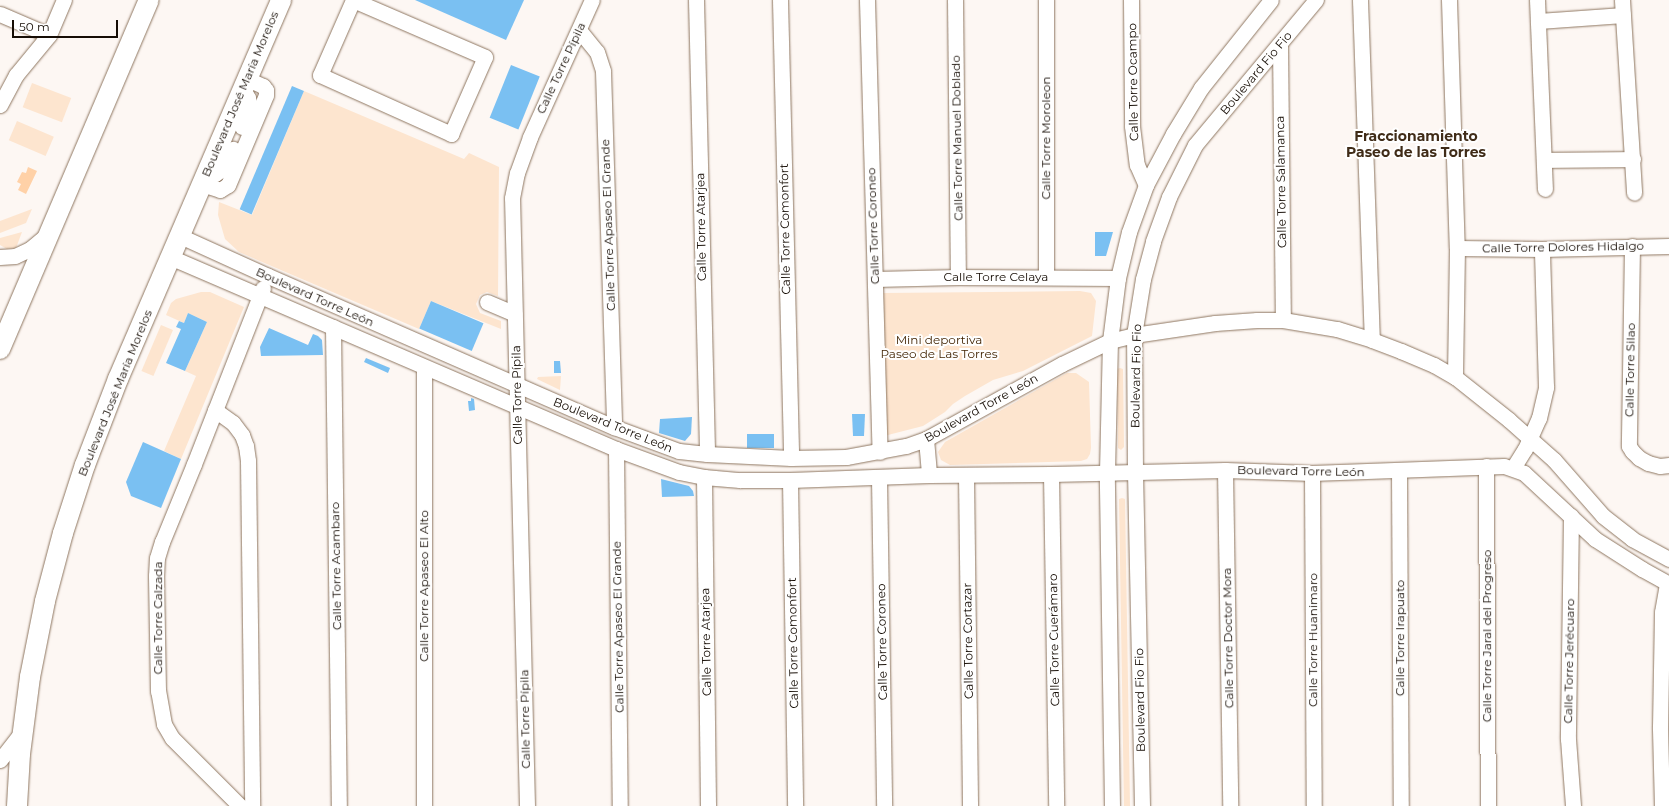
<!DOCTYPE html>
<html>
<head>
<meta charset="utf-8">
<style>
  body { margin:0 }
  #map { position:relative; width:1669px; height:806px; overflow:hidden; background:#fdf7f3; font-family:Montserrat,sans-serif }
  div>[style] { position:absolute }
  .green>* { inset:0; background:#fde5cf; transform-origin:0 0 }
  .water>* { inset:0; background:#ffd1a7 }
  .building>* { inset:0; background:#7ac0f2; transform-origin:0 0 }
  .roads { filter:drop-shadow(0 0 1px #8e7660) drop-shadow(0 0 1px #8e7660) }
  .minor>* { height:15px; margin:-7.5px; padding:0 7.5px; transform-origin:7.5px; border-radius:7.5px; background:#fff }
  .major>* { height:20px; margin:-10px; padding:0 10px; transform-origin:10px; border-radius:10px; background:#fff }
  span { translate:-50% -50%; white-space:nowrap; text-align:center; line-height:1.15; -webkit-text-stroke:4px #fff; paint-order:stroke }
  .street-label { font-size:12px; color:#160d05 }
  .park-label { font-size:12px; color:#432605 }
  .quarter-label { font-size:14px; color:#402c18; font-weight:700 }
  .scale { position:absolute; left:12px; top:20px; width:106px; height:18px; box-sizing:border-box; border:2px solid #160d05; border-top:0; padding-left:5px; font-size:12px; line-height:14px; white-space:nowrap; color:#160d05; -webkit-text-stroke:3px #fff; paint-order:stroke }
</style>
</head>
<body>
<div id="map">
  <div class="green">
    <i style="left:32px;top:83px;width:42px;height:26px;rotate:21deg"></i>
    <i style="clip-path:polygon(304px 91px,464px 159px,469px 153px,499px 167px,498px 296px,487px 292px,480px 295px,476px 304px,480px 313px,501px 321px,501px 329px,431px 301px,419px 329px,239px 252px,225px 239px,218px 215px,219px 202px,252px 215px)"></i>
    <i style="left:17px;top:121px;width:40px;height:21px;rotate:23deg"></i>
    <i style="clip-path:polygon(32px 209px,26px 223px,0 233px,0 221px)"></i>
    <i style="clip-path:polygon(22px 232px,16px 248px,7px 249px,0 245px,0 238px)"></i>
    <i style="clip-path:polygon(1080px 291px,1091px 293px,1096px 301px,1092px 336px,1023px 371px,993px 380px,965px 396px,953px 404px,945px 412px,923px 426px,884px 436px,883px 293px)"></i>
    <i style="clip-path:polygon(201px 292px,210px 292px,244px 307px,181px 459px,164px 451px,196px 376px,185px 371px,207px 322px,188px 313px,184px 323px,166px 315px,171px 303px,176px 299px)"></i>
    <i style="left:161px;top:325px;width:13px;height:50px;rotate:23deg"></i>
    <i style="clip-path:polygon(1120px 368px,1123px 369px,1124px 447px,1121px 450px,1118px 448px,1117px 369px)"></i>
    <i style="clip-path:polygon(1067px 373px,1076px 373px,1089px 382px,1091px 448px,1090px 454px,1087px 459px,1081px 461px,950px 465px,941px 460px,938px 452px,945px 442px)"></i>
    <i style="clip-path:polygon(561px 376px,560px 390px,537px 379px,538px 377px)"></i>
    <i style="clip-path:polygon(1122px 498px,1125px 499px,1130px 806px,1124px 806px,1119px 499px)"></i>
  </div>
  <div class="water">
    <i style="clip-path:polygon(28px 167px,37px 171px,26px 194px,18px 190px,21px 184px,17px 182px,22px 172px,26px 173px)"></i>
  </div>
  <div class="building">
    <i style="clip-path:polygon(415px 0,524px 0,506px 40px)"></i>
    <i style="left:511px;top:65px;width:31px;height:57px;rotate:22deg"></i>
    <i style="left:292px;top:86px;width:13px;height:134px;rotate:23deg"></i>
    <i style="clip-path:polygon(1095px 232px,1113px 232px,1106px 256px,1095px 256px)"></i>
    <i style="left:431px;top:301px;width:57px;height:30px;rotate:23deg"></i>
    <i style="clip-path:polygon(188px 313px,207px 322px,185px 371px,166px 363px,181px 329px,176px 327px,179px 321px,184px 323px)"></i>
    <i style="clip-path:polygon(269px 328px,308px 345px,313px 334px,318px 336px,322px 340px,323px 355px,261px 356px,260px 347px)"></i>
    <i style="clip-path:polygon(366px 358px,390px 368px,388px 373px,364px 362px)"></i>
    <i style="clip-path:polygon(554px 361px,560px 361px,561px 373px,554px 373px)"></i>
    <i style="clip-path:polygon(471px 398px,474px 399px,475px 410px,469px 411px,468px 401px,471px 401px)"></i>
    <i style="clip-path:polygon(852px 414px,865px 414px,864px 436px,853px 436px)"></i>
    <i style="clip-path:polygon(692px 417px,691px 434px,685px 441px,659px 433px,660px 419px)"></i>
    <i style="left:747px;top:434px;width:27px;height:14px"></i>
    <i style="clip-path:polygon(143px 442px,181px 459px,161px 508px,131px 496px,126px 482px)"></i>
    <i style="clip-path:polygon(661px 479px,689px 486px,693px 491px,694px 496px,662px 497px)"></i>
  </div>
  <div class="roads">
    <div class="minor">
      <i style="left:353px;top:0;width:82px;rotate:113.7deg"></i>
      <i style="left:320px;top:75px;width:144px;rotate:24.2deg"></i>
      <i style="left:451px;top:134px;width:84px;rotate:-66.2deg"></i>
      <i style="left:485px;top:57px;width:144px;rotate:-156.6deg"></i>
      <i style="left:696px;top:0;width:454px;rotate:88.6deg"></i>
      <i style="left:780px;top:0;width:458px;rotate:88.6deg"></i>
      <i style="left:867px;top:0;width:452px;rotate:88.4deg"></i>
      <i style="left:955px;top:0;width:277px;rotate:89.4deg"></i>
      <i style="left:1046px;top:0;width:276px;rotate:90deg"></i>
      <i style="left:1131px;top:0;width:126px;rotate:89.5deg"></i>
      <i style="left:1132px;top:126px;width:39px;rotate:83deg"></i>
      <i style="left:1137px;top:165px;width:22px;rotate:66deg"></i>
      <i style="left:1360px;top:0;width:340px;rotate:88deg"></i>
      <i style="left:1449px;top:0;width:248px;rotate:88.2deg"></i>
      <i style="left:1457px;top:248px;width:129px;rotate:90.9deg"></i>
      <i style="left:1537px;top:0;width:189px;rotate:87.6deg"></i>
      <i style="left:1622px;top:0;width:193px;rotate:86.4deg"></i>
      <i style="left:0;top:14px;width:53px;rotate:23.2deg"></i>
      <i style="left:1539px;top:21px;width:84px;rotate:-4.1deg"></i>
      <i style="left:579px;top:30px;width:28px;rotate:51deg"></i>
      <i style="left:597px;top:52px;width:20px;rotate:72deg"></i>
      <i style="left:603px;top:71px;width:356px;rotate:88.2deg"></i>
      <i style="left:1280px;top:44px;width:276px;rotate:89.4deg"></i>
      <i style="left:0;top:105px;width:34px;rotate:-62deg"></i>
      <i style="left:16px;top:75px;width:52px;rotate:-50.5deg"></i>
      <i style="left:49px;top:35px;width:38px;rotate:-67deg"></i>
      <i style="left:242px;top:127px;width:20px;rotate:-66deg"></i>
      <i style="left:250px;top:109px;width:11px;rotate:-100deg"></i>
      <i style="left:248px;top:98px;width:10px;rotate:-119deg"></i>
      <i style="left:1544px;top:160px;width:89px;rotate:-0.6deg"></i>
      <i style="left:206px;top:176px;width:9px;rotate:-13deg"></i>
      <i style="left:215px;top:174px;width:12px;rotate:-35deg"></i>
      <i style="left:225px;top:167px;width:20px;rotate:-66deg"></i>
      <i style="left:202px;top:184px;width:19px;rotate:18deg"></i>
      <i style="left:220px;top:190px;width:9px;rotate:-32deg"></i>
      <i style="left:228px;top:185px;width:98px;rotate:-67.1deg"></i>
      <i style="left:266px;top:95px;width:5px;rotate:-90deg"></i>
      <i style="left:266px;top:90px;width:5px;rotate:-127deg"></i>
      <i style="left:263px;top:86px;width:17px;rotate:-156deg"></i>
      <i style="left:180px;top:236px;width:97px;rotate:24.4deg"></i>
      <i style="left:268px;top:276px;width:378px;rotate:23.6deg"></i>
      <i style="left:614px;top:427px;width:69px;rotate:20.3deg"></i>
      <i style="left:679px;top:451px;width:28px;rotate:6deg"></i>
      <i style="left:707px;top:454px;width:84px;rotate:2.7deg"></i>
      <i style="left:791px;top:458px;width:55px;rotate:-1deg"></i>
      <i style="left:846px;top:457px;width:61px;rotate:-10.4deg"></i>
      <i style="left:906px;top:446px;width:21px;rotate:-19deg"></i>
      <i style="left:926px;top:439px;width:155px;rotate:-28.9deg"></i>
      <i style="left:1062px;top:364px;width:53px;rotate:-25.6deg"></i>
      <i style="left:1110px;top:341px;width:25px;rotate:-14deg"></i>
      <i style="left:1134px;top:335px;width:82px;rotate:-8.4deg"></i>
      <i style="left:1215px;top:323px;width:42px;rotate:-4.1deg"></i>
      <i style="left:1257px;top:320px;width:26px"></i>
      <i style="left:1283px;top:320px;width:55px;rotate:9.5deg"></i>
      <i style="left:1337px;top:329px;width:37px;rotate:17deg"></i>
      <i style="left:1372px;top:340px;width:31px;rotate:21deg"></i>
      <i style="left:1401px;top:351px;width:36px;rotate:23deg"></i>
      <i style="left:1434px;top:365px;width:24px;rotate:30deg"></i>
      <i style="left:1455px;top:377px;width:69px;rotate:38.5deg"></i>
      <i style="left:1509px;top:420px;width:60px;rotate:41.6deg"></i>
      <i style="left:1554px;top:460px;width:74px;rotate:48.8deg"></i>
      <i style="left:1603px;top:516px;width:37px;rotate:38deg"></i>
      <i style="left:1632px;top:539px;width:42px;rotate:28.4deg"></i>
      <i style="left:1632px;top:246px;width:200px;rotate:90.9deg"></i>
      <i style="left:1629px;top:446px;width:6px;rotate:59deg"></i>
      <i style="left:1632px;top:451px;width:10px;rotate:45deg"></i>
      <i style="left:1639px;top:458px;width:10px;rotate:29deg"></i>
      <i style="left:1648px;top:463px;width:12px;rotate:14deg"></i>
      <i style="left:1660px;top:466px;width:9px;rotate:-6deg"></i>
      <i style="left:1457px;top:248px;width:85px;rotate:0.7deg"></i>
      <i style="left:1542px;top:249px;width:127px;rotate:-1.4deg"></i>
      <i style="left:0;top:257px;width:15px;rotate:-4deg"></i>
      <i style="left:15px;top:256px;width:17px;rotate:-25deg"></i>
      <i style="left:30px;top:249px;width:23px;rotate:-40deg"></i>
      <i style="left:170px;top:257px;width:486px;rotate:23.3deg"></i>
      <i style="left:616px;top:449px;width:67px;rotate:20.1deg"></i>
      <i style="left:679px;top:472px;width:25px;rotate:11deg"></i>
      <i style="left:704px;top:477px;width:36px;rotate:5deg"></i>
      <i style="left:740px;top:480px;width:50px"></i>
      <i style="left:790px;top:480px;width:139px;rotate:-2.1deg"></i>
      <i style="left:929px;top:475px;width:122px;rotate:-0.5deg"></i>
      <i style="left:1051px;top:474px;width:174px;rotate:-1.3deg"></i>
      <i style="left:1225px;top:470px;width:87px;rotate:2deg"></i>
      <i style="left:1312px;top:473px;width:192px;rotate:-2.1deg"></i>
      <i style="left:1504px;top:466px;width:21px;rotate:19deg"></i>
      <i style="left:1524px;top:473px;width:97px;rotate:42.9deg"></i>
      <i style="left:1595px;top:539px;width:56px;rotate:32.6deg"></i>
      <i style="left:1642px;top:569px;width:31px;rotate:29deg"></i>
      <i style="left:875px;top:279px;width:83px;rotate:-1.4deg"></i>
      <i style="left:958px;top:277px;width:160px;rotate:0.4deg"></i>
      <i style="left:487px;top:302px;width:30px;rotate:23deg"></i>
      <i style="left:333px;top:327px;width:479px;rotate:89.3deg"></i>
      <i style="left:424px;top:367px;width:439px;rotate:90deg"></i>
      <i style="left:215px;top:410px;width:22px;rotate:36deg"></i>
      <i style="left:233px;top:423px;width:15px;rotate:53deg"></i>
      <i style="left:242px;top:435px;width:12px;rotate:70deg"></i>
      <i style="left:246px;top:446px;width:15px;rotate:82deg"></i>
      <i style="left:248px;top:461px;width:345px;rotate:89.3deg"></i>
      <i style="left:926px;top:439px;width:36px;rotate:85deg"></i>
      <i style="left:616px;top:449px;width:357px;rotate:89.4deg"></i>
      <i style="left:1486px;top:466px;width:340px;rotate:89.7deg"></i>
      <i style="left:1513px;top:468px;width:22px;rotate:-58deg"></i>
      <i style="left:1525px;top:449px;width:34px;rotate:-66deg"></i>
      <i style="left:1539px;top:418px;width:32px;rotate:-77deg"></i>
      <i style="left:1546px;top:387px;width:138px;rotate:-91.7deg"></i>
      <i style="left:1225px;top:470px;width:336px;rotate:89.1deg"></i>
      <i style="left:1399px;top:470px;width:336px;rotate:89.7deg"></i>
      <i style="left:1312px;top:473px;width:333px;rotate:89.7deg"></i>
      <i style="left:1051px;top:474px;width:332px;rotate:89.1deg"></i>
      <i style="left:966px;top:475px;width:331px;rotate:89.3deg"></i>
      <i style="left:704px;top:477px;width:329px;rotate:89.3deg"></i>
      <i style="left:879px;top:478px;width:328px;rotate:89.1deg"></i>
      <i style="left:790px;top:480px;width:326px;rotate:89.1deg"></i>
      <i style="left:1571px;top:516px;width:223px;rotate:90.8deg"></i>
      <i style="left:1568px;top:739px;width:67px;rotate:85.7deg"></i>
      <i style="left:0;top:760px;width:37px;rotate:-52deg"></i>
      <i style="left:240px;top:806px;width:96px;rotate:-135deg"></i>
      <i style="left:172px;top:738px;width:16px;rotate:-120deg"></i>
      <i style="left:164px;top:724px;width:34px;rotate:-100deg"></i>
      <i style="left:158px;top:691px;width:115px;rotate:-91deg"></i>
      <i style="left:156px;top:576px;width:18px;rotate:-87deg"></i>
      <i style="left:157px;top:558px;width:17px;rotate:-73deg"></i>
      <i style="left:162px;top:542px;width:84px;rotate:-67.7deg"></i>
      <i style="left:194px;top:464px;width:189px;rotate:-68.6deg"></i>
      <i style="left:527px;top:806px;width:608px;rotate:-91.41deg"></i>
      <i style="left:512px;top:198px;width:25px;rotate:-79deg"></i>
      <i style="left:517px;top:173px;width:38px;rotate:-70deg"></i>
      <i style="left:530px;top:137px;width:150px;rotate:-65.7deg"></i>
      <i style="left:1112px;top:806px;width:334px;rotate:-90.9deg"></i>
      <i style="left:1107px;top:472px;width:131px;rotate:-88.7deg"></i>
      <i style="left:1110px;top:341px;width:64px;rotate:-82.8deg"></i>
      <i style="left:1118px;top:278px;width:47px;rotate:-76.6deg"></i>
      <i style="left:1129px;top:232px;width:50px;rotate:-70.1deg"></i>
      <i style="left:1146px;top:185px;width:58px;rotate:-62.1deg"></i>
      <i style="left:1173px;top:134px;width:54px;rotate:-58.7deg"></i>
      <i style="left:1201px;top:88px;width:112px;rotate:-51.5deg"></i>
      <i style="left:1142px;top:806px;width:334px;rotate:-91.2deg"></i>
      <i style="left:1135px;top:472px;width:137px;rotate:-90.4deg"></i>
      <i style="left:1134px;top:335px;width:57px;rotate:-80.9deg"></i>
      <i style="left:1143px;top:279px;width:39px;rotate:-75deg"></i>
      <i style="left:1153px;top:241px;width:47px;rotate:-70deg"></i>
      <i style="left:1169px;top:197px;width:58px;rotate:-63.4deg"></i>
      <i style="left:1195px;top:145px;width:189px;rotate:-50.2deg"></i>
      <i style="left:1662px;top:806px;width:79px;rotate:-91.5deg"></i>
      <i style="left:1660px;top:727px;width:115px;rotate:-89deg"></i>
      <i style="left:1662px;top:612px;width:29px;rotate:-80deg"></i>
    </div>
    <div class="major">
      <i style="left:0;top:349px;width:379px;rotate:-66.9deg"></i>
      <i style="left:17px;top:806px;width:52px;rotate:-86.7deg"></i>
      <i style="left:20px;top:754px;width:78px;rotate:-82.6deg"></i>
      <i style="left:30px;top:677px;width:77px;rotate:-78.8deg"></i>
      <i style="left:45px;top:601px;width:70px;rotate:-75.2deg"></i>
      <i style="left:63px;top:533px;width:71px;rotate:-72.1deg"></i>
      <i style="left:85px;top:465px;width:92px;rotate:-69deg"></i>
      <i style="left:118px;top:379px;width:413px;rotate:-66.7deg"></i>
    </div>
  </div>
  <div class="street-label">
    <span style="left:561px;top:68px;rotate:-65deg">Calle Torre Pípila</span>
    <span style="left:1256px;top:73px;rotate:-50deg">Boulevard Fio Fio</span>
    <span style="left:1133px;top:82px;rotate:-91deg">Calle Torre Ocampo</span>
    <span style="left:240px;top:94px;rotate:-67deg">Boulevard José María Morelos</span>
    <span style="left:957px;top:138px;rotate:-91deg">Calle Torre Manuel Doblado</span>
    <span style="left:1046px;top:138px;rotate:-90deg">Calle Torre Moroleon</span>
    <span style="left:1281px;top:182px;rotate:-91deg">Calle Torre Salamanca</span>
    <span style="left:608px;top:225px;rotate:-92deg">Calle Torre Apaseo El Grande</span>
    <span style="left:873px;top:226px;rotate:-92deg">Calle Torre Coroneo</span>
    <span style="left:701px;top:227px;rotate:-91deg">Calle Torre Atarjea</span>
    <span style="left:785px;top:229px;rotate:-91deg">Calle Torre Comonfort</span>
    <span style="left:1563px;top:247px;rotate:-1deg">Calle Torre Dolores Hidalgo</span>
    <span style="left:996px;top:277px">Calle Torre Celaya</span>
    <span style="left:315px;top:297px;rotate:24deg">Boulevard Torre León</span>
    <span style="left:1630px;top:370px;rotate:-89deg">Calle Torre Silao</span>
    <span style="left:1136px;top:376px;rotate:-89deg">Boulevard Fio Fio</span>
    <span style="left:115px;top:393px;rotate:-68deg">Boulevard José María Morelos</span>
    <span style="left:517px;top:395px;rotate:-91deg">Calle Torre Pípila</span>
    <span style="left:981px;top:408px;rotate:-29deg">Boulevard Torre León</span>
    <span style="left:613px;top:425px;rotate:22deg">Boulevard Torre León</span>
    <span style="left:1301px;top:471px;rotate:1deg">Boulevard Torre León</span>
    <span style="left:336px;top:566px;rotate:-91deg">Calle Torre Acambaro</span>
    <span style="left:424px;top:586px;rotate:-90deg">Calle Torre Apaseo El Alto</span>
    <span style="left:158px;top:618px;rotate:-90deg">Calle Torre Calzada</span>
    <span style="left:618px;top:627px;rotate:-91deg">Calle Torre Apaseo El Grande</span>
    <span style="left:1487px;top:636px;rotate:-90deg">Calle Torre Jaral del Progreso</span>
    <span style="left:1228px;top:638px;rotate:-91deg">Calle Torre Doctor Mora</span>
    <span style="left:1400px;top:638px;rotate:-90deg">Calle Torre Irapuato</span>
    <span style="left:1054px;top:640px;rotate:-91deg">Calle Torre Cuerámaro</span>
    <span style="left:1313px;top:640px;rotate:-90deg">Calle Torre Huanimaro</span>
    <span style="left:968px;top:641px;rotate:-91deg">Calle Torre Cortazar</span>
    <span style="left:706px;top:642px;rotate:-91deg">Calle Torre Atarjea</span>
    <span style="left:882px;top:642px;rotate:-91deg">Calle Torre Coroneo</span>
    <span style="left:793px;top:643px;rotate:-91deg">Calle Torre Comonfort</span>
    <span style="left:1569px;top:661px;rotate:-89deg">Calle Torre Jerécuaro</span>
    <span style="left:1140px;top:700px;rotate:-91deg">Boulevard Fio Fio</span>
    <span style="left:525px;top:719px;rotate:-91deg">Calle Torre Pípila</span>
  </div>
  <div class="park-label">
    <span style="left:939px;top:347px">Mini deportiva<br>Paseo de Las Torres</span>
  </div>
  <div class="quarter-label">
    <span style="left:1416px;top:144px">Fraccionamiento<br>Paseo de las Torres</span>
  </div>
  <div class="scale">50 m</div>
</div>
</body>
</html>
